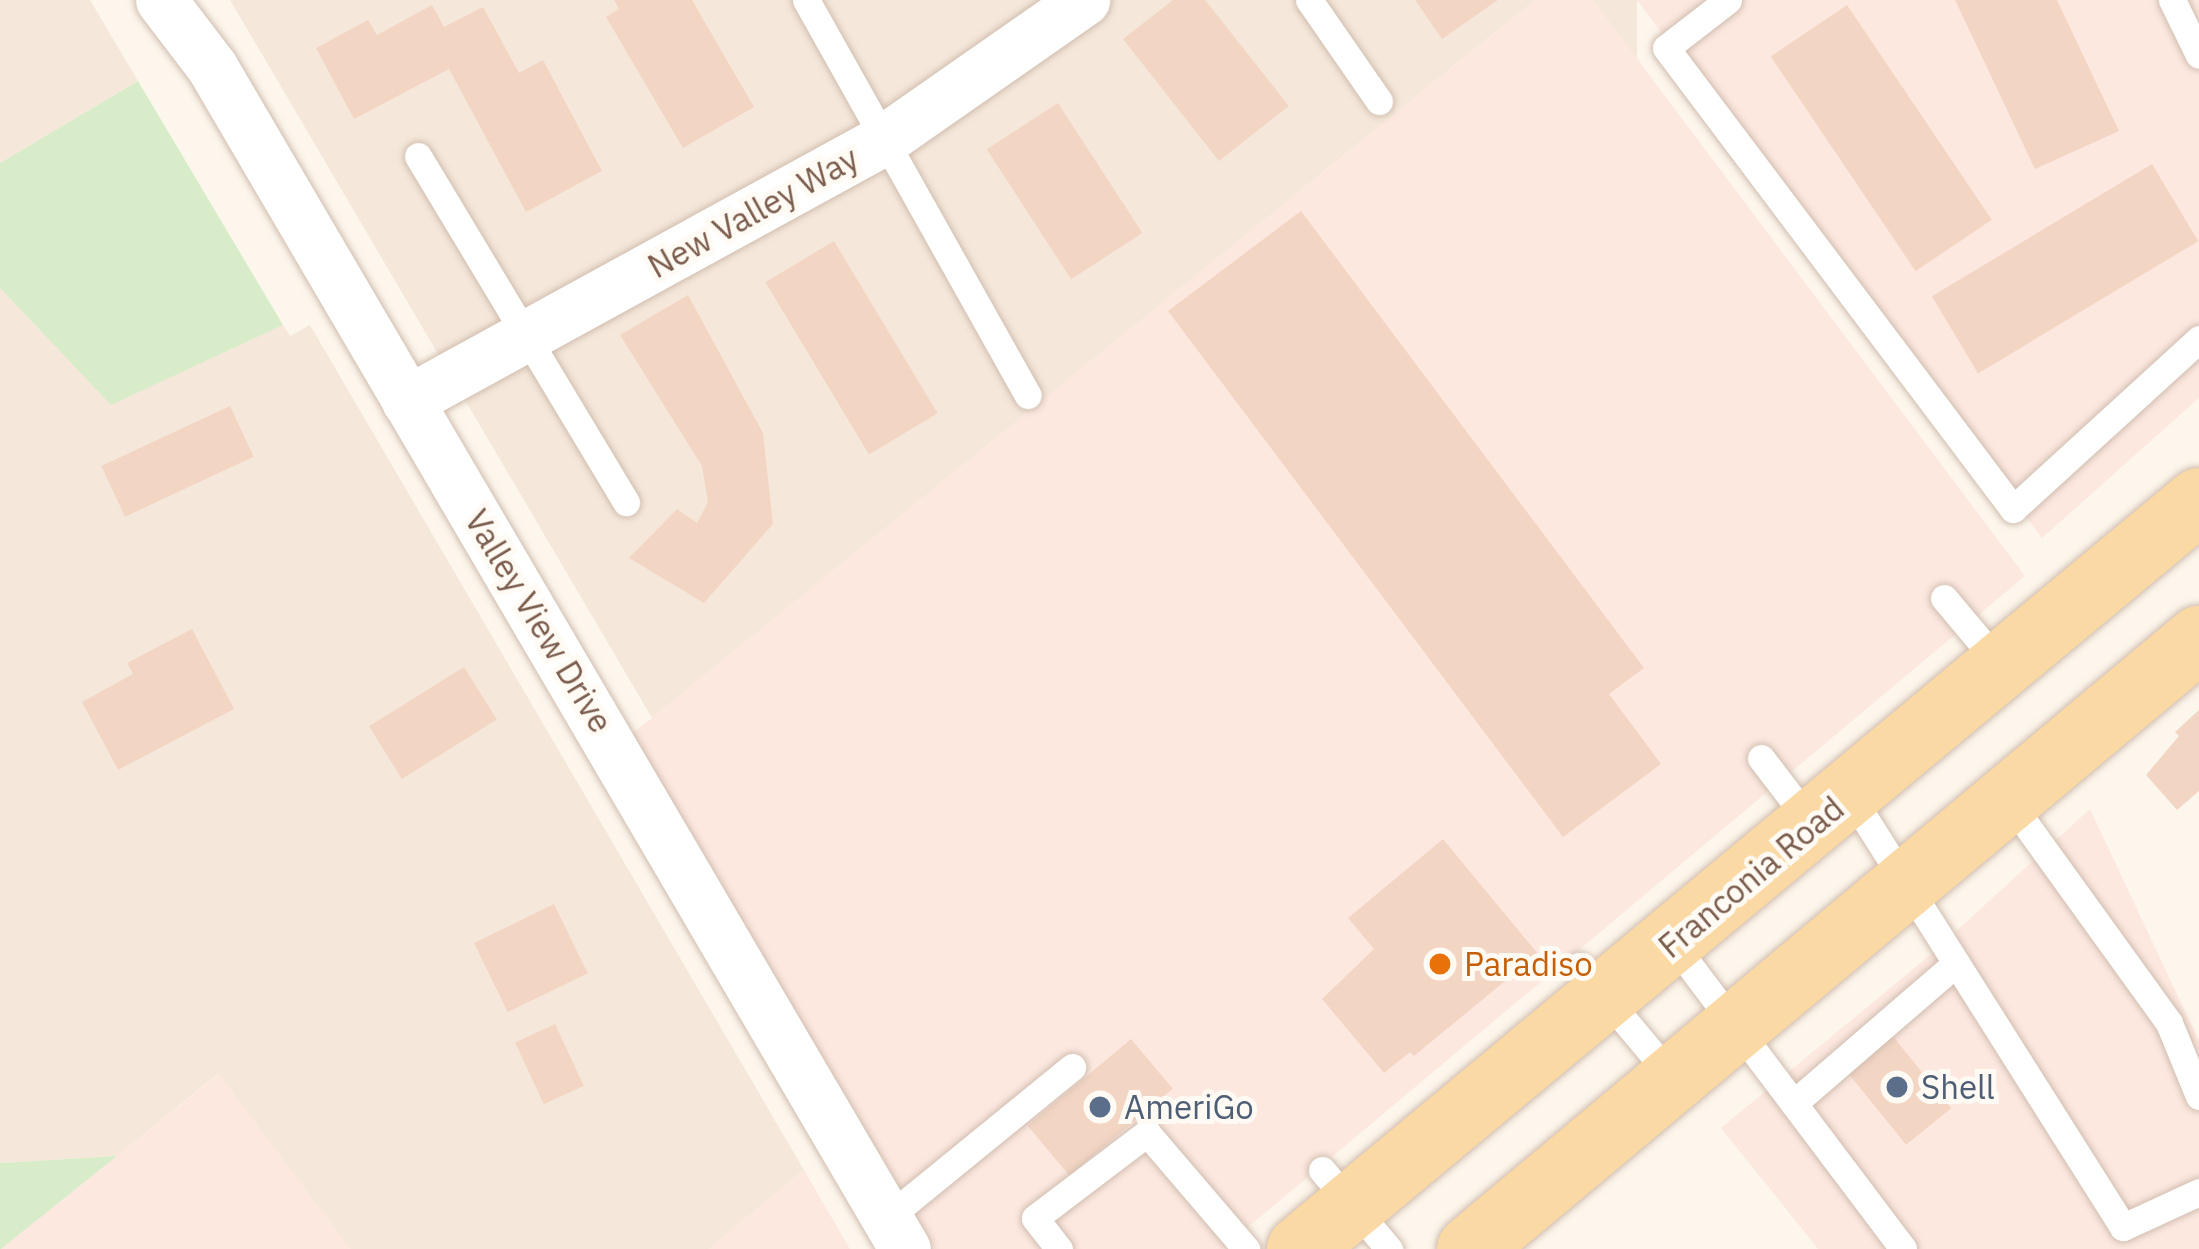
<!DOCTYPE html>
<html>
<head>
<meta charset="utf-8">
<style>
  body { margin:0 }
  #map { position:relative; width:2199px; height:1249px; overflow:hidden; background:#fdf6ec; font-family:"IBM Plex Sans",sans-serif }
  div>[style] { position:absolute }
  .residential>* { inset:0; background:#f5e8da; transform-origin:0 0 }
  .commercial>* { inset:0; background:#fde8e0 }
  .green>* { inset:0; background:#d8ecc9 }
  .building>* { inset:0; background:#f3d5c3; transform-origin:0 0 }
  .roads { filter:drop-shadow(0 0 3px #d1beb0) drop-shadow(0 0 3px #d1beb0) }
  .lane>* { height:27px; margin:-13.5px; padding:0 13.5px; transform-origin:13.5px; border-radius:13.5px; background:#fff }
  .street>* { height:51px; margin:-25.5px; padding:0 25.5px; transform-origin:25.5px; border-radius:25.5px; background:#fff }
  .primary>* { height:66px; margin:-33px; padding:0 33px; transform-origin:33px; border-radius:33px; background:#fbd9a5 }
  .dots>* { width:33px; height:33px; translate:-50% -50%; box-sizing:border-box; border:6px solid #fffaf3; border-radius:50% }
  span { translate:-50% -50%; white-space:nowrap; text-align:center; line-height:1.15; -webkit-text-stroke:10px #fffaf3; paint-order:stroke }
  .street-label { font-size:33px; color:#7a5c4d }
  .food-label { font-size:33px; color:#c56008 }
  .left { translate:0 -50%; text-align:left }
  .service-label { font-size:33px; color:#4e5e75 }
</style>
</head>
<body>
<div id="map">
  <div class="residential">
    <i style="clip-path:polygon(0 0,90px 0,138px 81px,0 163px)"></i>
    <i style="clip-path:polygon(230px 0,1535px 0,652px 718px)"></i>
    <i style="left:1593px;top:0;width:44px;height:720px"></i>
    <i style="clip-path:polygon(0 288px,111px 404px,283px 325px,290px 336px,310px 325px,804px 1170px,709px 1249px,350px 1249px,218px 1074px,117px 1156px,0 1163px)"></i>
  </div>
  <div class="commercial">
    <i style="clip-path:polygon(1535px 0,1593px 0,2025px 576px,1222px 1249px,935px 1249px,632px 734px)"></i>
    <i style="clip-path:polygon(1637px 0,2199px 0,2199px 398px,2042px 538px)"></i>
    <i style="clip-path:polygon(2090px 809px,2199px 1041px,2199px 1249px,1818px 1249px,1721px 1128px,1930px 955px)"></i>
    <i style="clip-path:polygon(219px 1074px,350px 1249px,1px 1249px)"></i>
    <i style="clip-path:polygon(804px 1170px,850px 1249px,709px 1249px)"></i>
  </div>
  <div class="green">
    <i style="clip-path:polygon(138px 81px,283px 325px,111px 405px,0 288px,0 163px)"></i>
    <i style="clip-path:polygon(117px 1156px,1px 1249px,0 1249px,0 1163px)"></i>
  </div>
  <div class="building">
    <i style="clip-path:polygon(614px 0,692px 0,754px 107px,683px 148px,606px 17px,619px 9px)"></i>
    <i style="clip-path:polygon(1173px 0,1205px 0,1289px 106px,1219px 161px,1123px 39px)"></i>
    <i style="clip-path:polygon(1415px 0,1498px 0,1442px 39px)"></i>
    <i style="clip-path:polygon(1955px 0,2057px 0,2119px 131px,2035px 169px)"></i>
    <i style="clip-path:polygon(432px 5px,444px 27px,483px 7px,519px 73px,543px 60px,602px 171px,526px 212px,449px 69px,354px 119px,316px 48px,368px 20px,377px 35px)"></i>
    <i style="left:1847px;top:5px;width:259px;height:92px;rotate:56deg"></i>
    <i style="left:1058px;top:103px;width:155px;height:85px;rotate:57deg"></i>
    <i style="left:2152px;top:164px;width:90px;height:257px;rotate:59deg"></i>
    <i style="clip-path:polygon(1301px 211px,1644px 668px,1609px 694px,1661px 764px,1563px 837px,1168px 311px)"></i>
    <i style="left:834px;top:241px;width:201px;height:80px;rotate:59deg"></i>
    <i style="clip-path:polygon(688px 295px,763px 433px,773px 524px,704px 603px,629px 558px,677px 509px,697px 523px,708px 502px,702px 466px,620px 335px)"></i>
    <i style="left:230px;top:406px;width:56px;height:142px;rotate:65deg"></i>
    <i style="clip-path:polygon(192px 629px,234px 709px,118px 770px,82px 702px,133px 674px,127px 663px)"></i>
    <i style="left:464px;top:667px;width:62px;height:112px;rotate:58deg"></i>
    <i style="clip-path:polygon(2199px 710px,2199px 791px,2177px 810px,2146px 775px,2179px 736px,2175px 732px)"></i>
    <i style="clip-path:polygon(1443px 839px,1538px 954px,1414px 1056px,1410px 1052px,1384px 1073px,1322px 999px,1374px 949px,1348px 918px)"></i>
    <i style="left:554px;top:904px;width:77px;height:89px;rotate:64deg"></i>
    <i style="left:555px;top:1024px;width:68px;height:44px;rotate:65deg"></i>
    <i style="left:1887px;top:1029px;width:102px;height:58px;rotate:51deg"></i>
    <i style="left:1131px;top:1039px;width:65px;height:135px;rotate:50deg"></i>
  </div>
  <div class="roads">
    <div class="lane">
      <i style="left:806px;top:0;width:453px;rotate:60.7deg"></i>
      <i style="left:1309px;top:0;width:123px;rotate:55.3deg"></i>
      <i style="left:1728px;top:0;width:78px;rotate:142.3deg"></i>
      <i style="left:1666px;top:48px;width:577px;rotate:53.03deg"></i>
      <i style="left:2013px;top:509px;width:252px;rotate:-42.4deg"></i>
      <i style="left:2172px;top:0;width:61px;rotate:63.9deg"></i>
      <i style="left:418px;top:156px;width:404px;rotate:59deg"></i>
      <i style="left:1944px;top:598px;width:90px;rotate:50deg"></i>
      <i style="left:1761px;top:758px;width:86px;rotate:52.6deg"></i>
      <i style="left:1850px;top:795px;width:511px;rotate:57.71deg"></i>
      <i style="left:2123px;top:1227px;width:84px;rotate:-24.7deg"></i>
      <i style="left:2009px;top:801px;width:274px;rotate:54.2deg"></i>
      <i style="left:2169px;top:1023px;width:79px;rotate:67.7deg"></i>
      <i style="left:1672px;top:942px;width:384px;rotate:53deg"></i>
      <i style="left:1579px;top:966px;width:150px;rotate:50.1deg"></i>
      <i style="left:1794px;top:1103px;width:214px;rotate:-40.8deg"></i>
      <i style="left:1322px;top:1170px;width:104px;rotate:49.7deg"></i>
      <i style="left:887px;top:1218px;width:239px;rotate:-39.2deg"></i>
      <i style="left:1059px;top:1249px;width:39px;rotate:-128deg"></i>
      <i style="left:1035px;top:1218px;width:141px;rotate:-37.2deg"></i>
      <i style="left:1147px;top:1133px;width:153px;rotate:49.5deg"></i>
    </div>
    <div class="street">
      <i style="left:161px;top:0;width:84px;rotate:52.7deg"></i>
      <i style="left:212px;top:67px;width:1370px;rotate:59.62deg"></i>
      <i style="left:407px;top:401px;width:545px;rotate:-28.73deg"></i>
      <i style="left:885px;top:139px;width:243px;rotate:-34.9deg"></i>
    </div>
    <div class="primary">
      <i style="left:1300px;top:1249px;width:1169px;rotate:-39.76deg"></i>
      <i style="left:1470px;top:1249px;width:951px;rotate:-39.92deg"></i>
    </div>
  </div>
  <div class="dots">
    <i style="left:1440px;top:964px;background:#e8710a"></i>
    <i style="left:1897px;top:1087px;background:#5c6f8a"></i>
    <i style="left:1100px;top:1107px;background:#5c6f8a"></i>
  </div>
  <div class="street-label">
    <span style="left:753px;top:212px;rotate:-29deg">New Valley Way</span>
    <span style="left:539px;top:621px;rotate:59deg">Valley View Drive</span>
    <span style="left:1751px;top:877px;rotate:-40deg">Franconia Road</span>
  </div>
  <div class="food-label">
    <span class="left" style="left:1464px;top:964px">Paradiso</span>
  </div>
  <div class="service-label">
    <span class="left" style="left:1921px;top:1087px">Shell</span>
    <span class="left" style="left:1124px;top:1107px">AmeriGo</span>
  </div>
</div>
</body>
</html>
